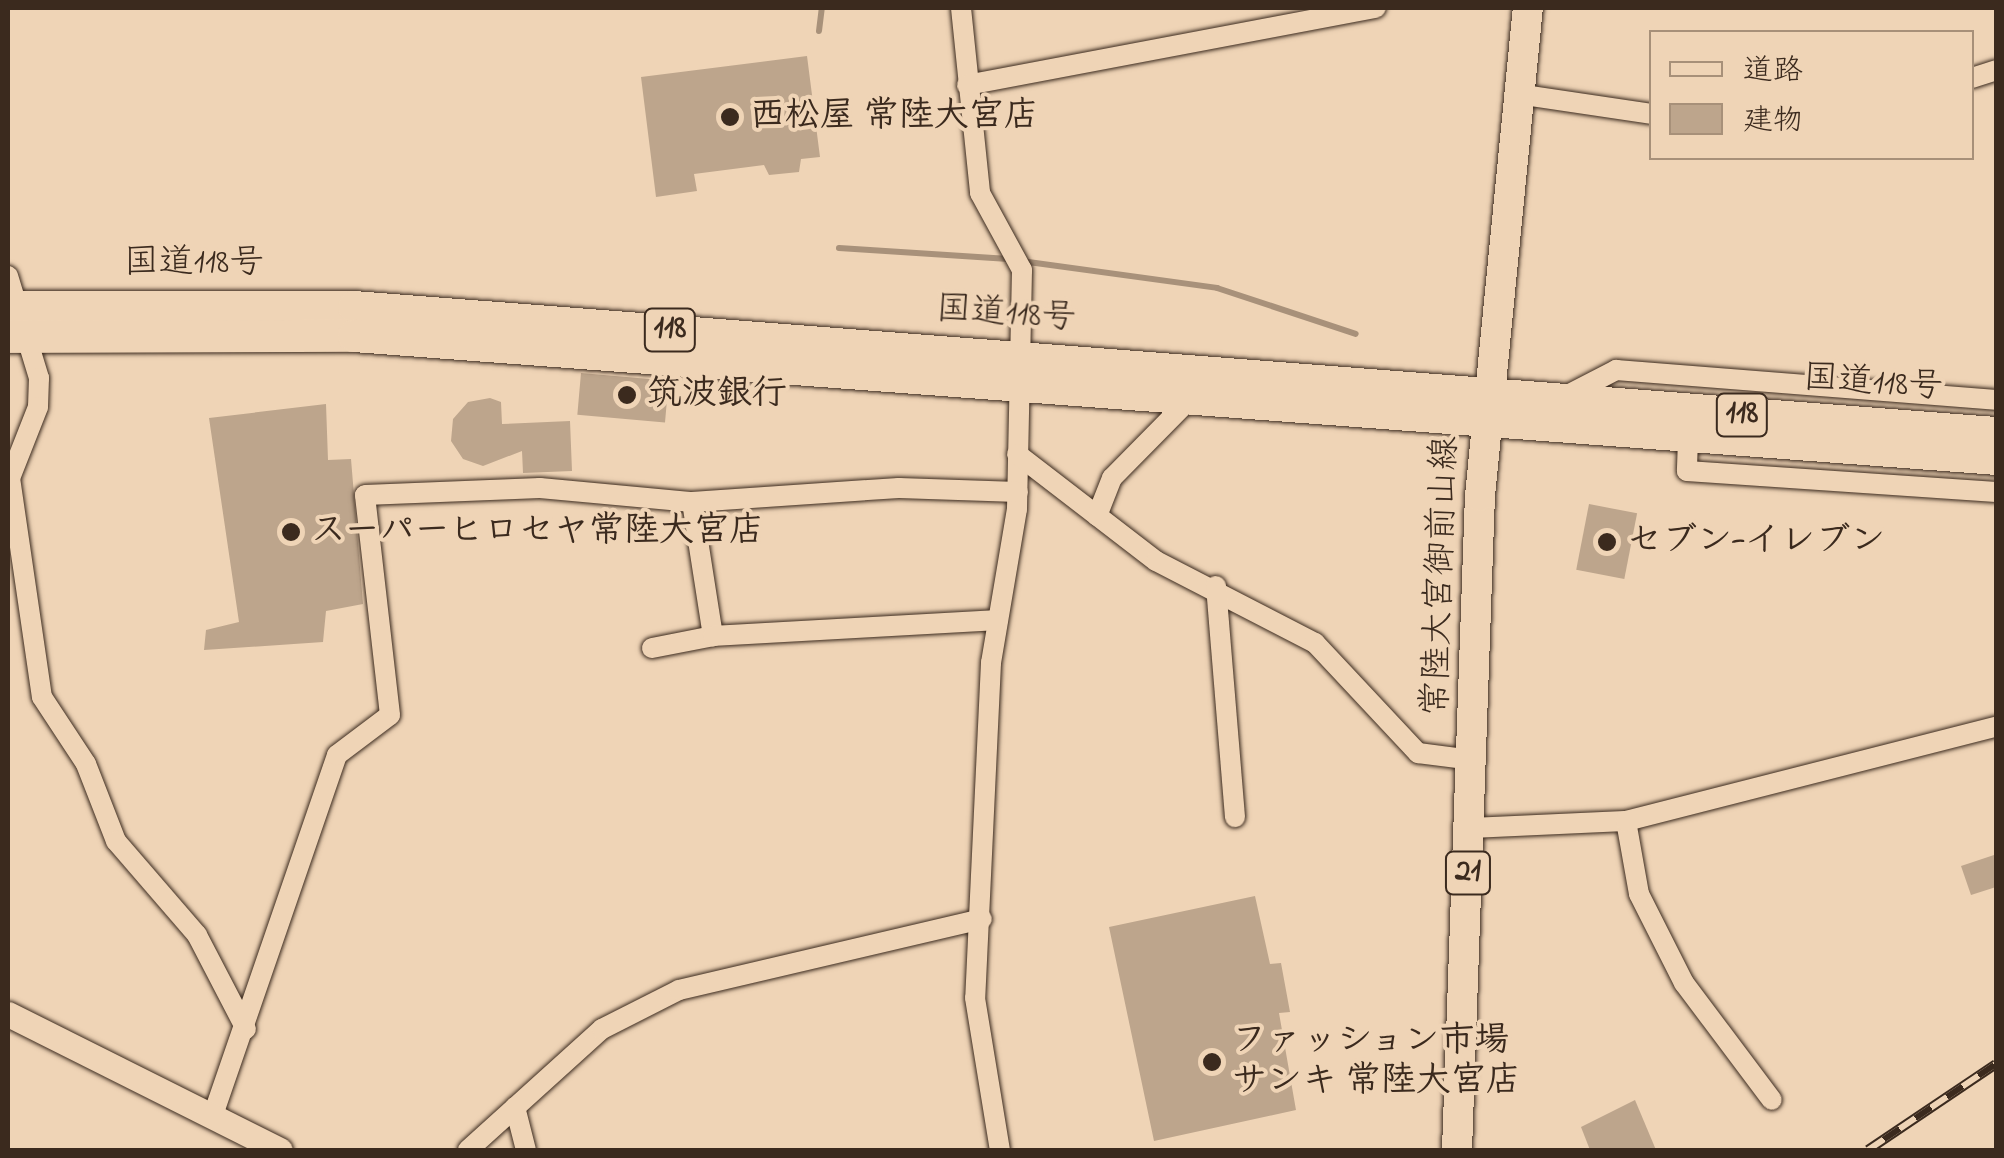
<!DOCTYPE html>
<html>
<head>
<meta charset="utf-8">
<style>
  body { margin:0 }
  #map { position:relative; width:2004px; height:1158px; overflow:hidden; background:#efd4b6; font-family:"Indie Flower","Klee One",sans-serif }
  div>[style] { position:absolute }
  .stream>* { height:6px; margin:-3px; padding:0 3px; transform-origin:3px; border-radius:3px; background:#a8917a }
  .building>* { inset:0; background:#bda58c; transform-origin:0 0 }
  .roads { filter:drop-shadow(0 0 2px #3b2a1e) drop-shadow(0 0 2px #3b2a1e) }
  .minor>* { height:20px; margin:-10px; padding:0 10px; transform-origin:10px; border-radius:10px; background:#efd4b6 }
  .tertiary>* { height:25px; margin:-12.5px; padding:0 12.5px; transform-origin:12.5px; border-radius:12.5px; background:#efd4b6 }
  .primary>* { height:30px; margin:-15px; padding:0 15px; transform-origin:15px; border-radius:15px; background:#efd4b6 }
  .trunk>* { height:32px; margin:-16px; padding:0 16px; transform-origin:16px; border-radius:16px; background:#efd4b6 }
  .rail>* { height:10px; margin-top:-5px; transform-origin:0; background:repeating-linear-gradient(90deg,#efd4b6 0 19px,#3b2a1e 0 38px); box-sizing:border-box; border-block:2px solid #3b2a1e }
  .dots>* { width:28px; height:28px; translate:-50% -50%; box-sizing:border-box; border:5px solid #efd4b6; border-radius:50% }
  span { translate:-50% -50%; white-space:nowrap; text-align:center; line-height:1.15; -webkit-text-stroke:8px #efd4b6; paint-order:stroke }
  .shield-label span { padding:2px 8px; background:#efd4b6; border:2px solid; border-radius:8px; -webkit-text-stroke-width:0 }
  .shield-label { font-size:32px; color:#3b2a1e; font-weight:700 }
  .poi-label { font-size:35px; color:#3b2a1e; font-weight:700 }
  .left { translate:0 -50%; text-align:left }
  .street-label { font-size:35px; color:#3b2a1e }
  .frame { position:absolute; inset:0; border:10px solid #3b2a1e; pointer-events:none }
  .legend { position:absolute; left:1649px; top:30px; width:325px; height:130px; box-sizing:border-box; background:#efd4b6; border:2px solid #a79079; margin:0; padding:12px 18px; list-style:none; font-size:30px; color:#3b2a1e }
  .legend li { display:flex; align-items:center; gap:20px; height:50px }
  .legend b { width:50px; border:2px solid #a79079 }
</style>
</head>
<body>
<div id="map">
  <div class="stream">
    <i style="left:819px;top:31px;width:23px;rotate:-83deg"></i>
    <i style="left:839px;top:248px;width:170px;rotate:3.7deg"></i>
    <i style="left:1021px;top:261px;width:198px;rotate:7.8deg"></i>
    <i style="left:1217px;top:288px;width:146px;rotate:18.3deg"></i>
  </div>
  <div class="building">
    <i style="clip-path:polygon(807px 56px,820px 157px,801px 159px,799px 172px,769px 175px,764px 165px,694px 174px,697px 191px,656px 197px,641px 77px)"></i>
    <i style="left:581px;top:373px;width:88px;height:42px;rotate:5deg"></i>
    <i style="clip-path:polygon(490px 398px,501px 402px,502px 424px,570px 421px,572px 471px,523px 473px,522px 451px,483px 466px,463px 459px,451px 441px,453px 419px,468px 402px)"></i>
    <i style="clip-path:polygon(326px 404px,328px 460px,351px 459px,363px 604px,326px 611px,323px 642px,204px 650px,206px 630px,239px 622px,209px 418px)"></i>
    <i style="left:1589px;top:504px;width:49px;height:67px;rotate:11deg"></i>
    <i style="clip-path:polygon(1994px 855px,1996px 887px,1971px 895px,1961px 866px)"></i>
    <i style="clip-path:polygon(1255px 896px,1270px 964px,1281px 963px,1290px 1012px,1279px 1013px,1296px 1110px,1154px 1141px,1109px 927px)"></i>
    <i style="clip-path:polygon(1635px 1100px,1656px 1150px,1590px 1150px,1581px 1127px)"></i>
  </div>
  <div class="roads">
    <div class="minor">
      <i style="left:961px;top:8px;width:186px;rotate:84.1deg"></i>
      <i style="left:980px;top:193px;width:88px;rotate:61.4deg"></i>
      <i style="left:1022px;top:270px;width:239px;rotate:91.2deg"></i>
      <i style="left:1017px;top:509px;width:156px;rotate:99.6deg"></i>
      <i style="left:991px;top:663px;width:335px;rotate:92.7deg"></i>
      <i style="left:975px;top:998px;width:154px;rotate:80.7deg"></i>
      <i style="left:1972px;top:78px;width:25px;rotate:-18deg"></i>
      <i style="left:967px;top:85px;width:416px;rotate:-10.7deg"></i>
      <i style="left:1518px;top:94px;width:135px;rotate:8.5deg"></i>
      <i style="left:8px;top:276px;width:107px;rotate:73.1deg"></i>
      <i style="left:39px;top:378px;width:29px;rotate:92deg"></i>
      <i style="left:38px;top:407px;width:76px;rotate:111.5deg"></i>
      <i style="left:10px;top:478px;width:221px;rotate:81.7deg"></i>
      <i style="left:42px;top:697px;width:80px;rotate:56.7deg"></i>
      <i style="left:86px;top:764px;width:83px;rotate:68.7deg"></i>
      <i style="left:116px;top:841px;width:124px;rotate:49.2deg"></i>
      <i style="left:197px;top:935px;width:106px;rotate:62.5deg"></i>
      <i style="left:1564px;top:397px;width:59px;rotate:-27.4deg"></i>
      <i style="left:1616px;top:370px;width:381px;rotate:4.5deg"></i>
      <i style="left:1688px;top:439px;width:32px;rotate:92deg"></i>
      <i style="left:1687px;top:471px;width:310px;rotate:3.9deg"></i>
      <i style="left:1017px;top:454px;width:175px;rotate:37.6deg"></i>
      <i style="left:1156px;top:561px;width:179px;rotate:27.3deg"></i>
      <i style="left:1315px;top:643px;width:151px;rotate:46.9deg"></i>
      <i style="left:1418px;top:753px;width:54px;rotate:7.4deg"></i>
      <i style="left:692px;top:502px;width:136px;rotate:81.1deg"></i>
      <i style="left:1097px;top:516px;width:41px;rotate:-68.5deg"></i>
      <i style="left:1112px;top:478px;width:112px;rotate:-45.4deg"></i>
      <i style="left:1216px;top:586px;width:232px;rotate:85.3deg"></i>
      <i style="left:652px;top:648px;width:62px;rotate:-11.1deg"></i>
      <i style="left:713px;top:636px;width:285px;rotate:-3.2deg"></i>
      <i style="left:1626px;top:821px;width:74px;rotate:79.9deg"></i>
      <i style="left:1639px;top:894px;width:100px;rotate:63.2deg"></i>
      <i style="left:1684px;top:983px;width:146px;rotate:53.1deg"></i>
      <i style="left:1470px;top:828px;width:156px;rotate:-2.6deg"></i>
      <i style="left:1626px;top:821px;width:382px;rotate:-14.3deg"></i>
      <i style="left:515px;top:1107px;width:44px;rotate:75.7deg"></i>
      <i style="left:212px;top:1118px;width:384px;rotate:-71deg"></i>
      <i style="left:337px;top:755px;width:66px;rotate:-37deg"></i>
      <i style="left:390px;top:715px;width:221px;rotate:-96.5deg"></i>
      <i style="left:365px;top:495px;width:175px;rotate:-2.3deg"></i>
      <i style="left:540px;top:488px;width:153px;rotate:5.3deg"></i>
      <i style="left:692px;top:502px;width:207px;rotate:-3.9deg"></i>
      <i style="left:899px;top:488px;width:119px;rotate:1.9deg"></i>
      <i style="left:468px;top:1150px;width:181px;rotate:-42.1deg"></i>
      <i style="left:602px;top:1029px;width:86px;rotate:-26.9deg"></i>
      <i style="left:679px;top:990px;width:311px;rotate:-13.2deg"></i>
    </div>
    <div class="tertiary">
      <i style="left:8px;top:1014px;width:304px;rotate:26.6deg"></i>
    </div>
    <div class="primary">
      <i style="left:1457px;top:1150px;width:654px;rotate:-87.99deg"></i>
      <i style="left:1480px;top:496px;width:490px;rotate:-84.4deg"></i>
    </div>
    <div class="trunk">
      <i style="left:8px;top:307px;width:346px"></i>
      <i style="left:354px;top:307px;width:1647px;rotate:4.39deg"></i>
      <i style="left:8px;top:337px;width:346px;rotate:-0.2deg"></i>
      <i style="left:354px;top:336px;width:1647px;rotate:4.28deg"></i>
    </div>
  </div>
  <div class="rail">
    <i style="left:1868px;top:1150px;width:154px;rotate:-33.9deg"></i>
  </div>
  <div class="dots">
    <i style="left:730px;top:117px;background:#3b2a1e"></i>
    <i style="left:627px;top:395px;background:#3b2a1e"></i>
    <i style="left:291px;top:532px;background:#3b2a1e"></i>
    <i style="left:1607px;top:542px;background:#3b2a1e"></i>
    <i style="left:1212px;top:1062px;background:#3b2a1e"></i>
  </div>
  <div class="shield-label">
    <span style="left:670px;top:330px">118</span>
    <span style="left:1742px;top:415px">118</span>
    <span style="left:1468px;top:873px">21</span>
  </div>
  <div class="poi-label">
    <span class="left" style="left:750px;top:117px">西松屋 常陸大宮店</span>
    <span class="left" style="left:647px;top:395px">筑波銀行</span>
    <span class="left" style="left:311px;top:532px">スーパーヒロセヤ常陸大宮店</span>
    <span class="left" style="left:1627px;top:542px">セブン-イレブン</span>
    <span class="left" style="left:1232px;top:1062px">ファッション市場<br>サンキ 常陸大宮店</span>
  </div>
  <div class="street-label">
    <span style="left:194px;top:264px">国道118号</span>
    <span style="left:1006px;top:315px;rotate:4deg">国道118号</span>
    <span style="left:1873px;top:384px;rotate:4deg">国道118号</span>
    <span style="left:1442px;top:576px;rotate:-88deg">常陸大宮御前山線</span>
  </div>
  <div class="frame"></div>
  <ul class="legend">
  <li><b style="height:12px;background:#efd4b6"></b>道路</li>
  <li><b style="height:28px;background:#bda58c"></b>建物</li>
  </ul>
</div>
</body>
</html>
